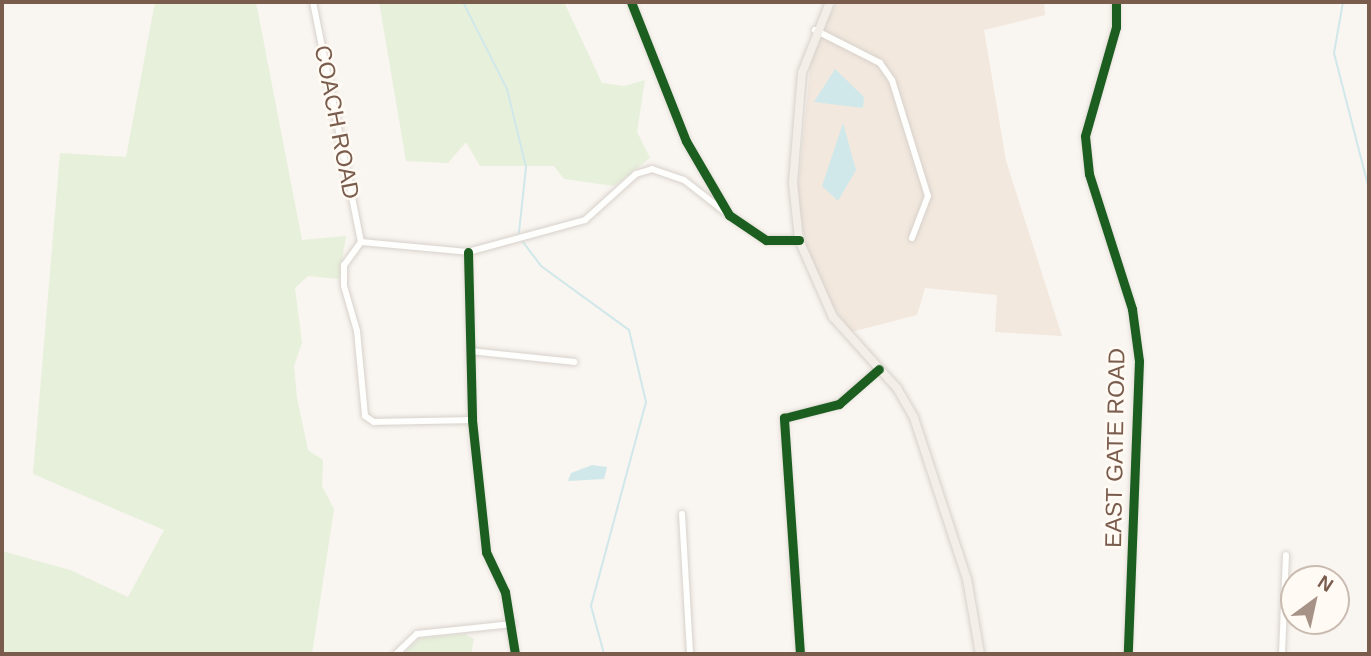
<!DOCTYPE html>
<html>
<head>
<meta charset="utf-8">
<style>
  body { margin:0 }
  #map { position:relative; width:1371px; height:656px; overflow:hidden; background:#f9f5f0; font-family:Arial,sans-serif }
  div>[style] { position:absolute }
  .residential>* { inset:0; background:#f2e8de }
  .green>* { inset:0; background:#e7f0db }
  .water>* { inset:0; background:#d0e8ea }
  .stream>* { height:2px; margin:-1px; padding:0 1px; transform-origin:1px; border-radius:1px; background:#d0e8ea }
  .roads { filter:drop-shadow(0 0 2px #d7d1cb) drop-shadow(0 0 2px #d7d1cb) }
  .minor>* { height:6px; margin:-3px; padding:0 3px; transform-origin:3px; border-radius:3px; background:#fefefd }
  .major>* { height:8px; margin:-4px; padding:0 4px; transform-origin:4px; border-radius:4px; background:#f3eee8 }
  .cycleway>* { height:9px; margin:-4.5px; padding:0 4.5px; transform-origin:4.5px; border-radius:4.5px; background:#1b5e20 }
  span { translate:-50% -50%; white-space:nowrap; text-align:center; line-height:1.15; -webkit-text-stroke:5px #fffaf3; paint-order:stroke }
  .street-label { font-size:23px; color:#7a5c4d }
  .frame { position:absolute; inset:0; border:4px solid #7a5c4d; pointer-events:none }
  .north { position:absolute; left:1280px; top:565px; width:70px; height:70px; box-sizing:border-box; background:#fffaf3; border:2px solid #cabbb1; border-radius:50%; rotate:33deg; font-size:19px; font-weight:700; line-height:28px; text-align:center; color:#7a5c4d }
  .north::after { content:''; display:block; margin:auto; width:24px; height:32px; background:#a69286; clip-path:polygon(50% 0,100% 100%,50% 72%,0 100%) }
</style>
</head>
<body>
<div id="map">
  <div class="residential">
    <i style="clip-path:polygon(837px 2px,1044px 2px,1045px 15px,984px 30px,1006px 161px,1062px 336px,995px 332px,997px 295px,925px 288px,917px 315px,851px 332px,829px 302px,807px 251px,797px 197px,812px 50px)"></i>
  </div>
  <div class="green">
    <i style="clip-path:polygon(155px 2px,256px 2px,302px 240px,346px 236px,339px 279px,308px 276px,295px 288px,302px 343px,294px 366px,297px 398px,308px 450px,323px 460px,322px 486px,334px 509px,312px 654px,2px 654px,2px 551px,70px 570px,128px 597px,164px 530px,33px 474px,60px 153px,126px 157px)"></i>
    <i style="clip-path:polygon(379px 2px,564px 2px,602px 83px,624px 86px,645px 80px,637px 132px,650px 158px,614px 186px,564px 179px,554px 166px,480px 166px,466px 142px,448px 163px,406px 161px)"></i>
    <i style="clip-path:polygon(465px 634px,474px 639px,471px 654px,403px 654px,420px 638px)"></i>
  </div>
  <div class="water">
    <i style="clip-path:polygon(835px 69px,864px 97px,863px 108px,814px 102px)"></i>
    <i style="clip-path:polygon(843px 123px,856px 170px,838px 201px,822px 186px)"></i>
    <i style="clip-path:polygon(592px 465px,607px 467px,604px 479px,568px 481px,571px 473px)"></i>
  </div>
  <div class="stream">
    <i style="left:463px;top:2px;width:97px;rotate:63.2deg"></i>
    <i style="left:507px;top:89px;width:80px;rotate:76.3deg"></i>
    <i style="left:526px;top:167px;width:66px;rotate:96.1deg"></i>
    <i style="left:1343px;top:2px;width:52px;rotate:100deg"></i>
    <i style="left:1334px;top:53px;width:140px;rotate:75.6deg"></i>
    <i style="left:523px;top:242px;width:30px;rotate:53deg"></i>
    <i style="left:541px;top:266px;width:109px;rotate:36deg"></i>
    <i style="left:629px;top:330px;width:74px;rotate:76.7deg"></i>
    <i style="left:646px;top:402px;width:211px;rotate:105.1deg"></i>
    <i style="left:591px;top:606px;width:50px;rotate:74.8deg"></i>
  </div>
  <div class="roads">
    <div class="minor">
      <i style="left:313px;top:2px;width:245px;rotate:78.7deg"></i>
      <i style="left:631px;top:2px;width:149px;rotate:68.4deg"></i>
      <i style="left:686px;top:141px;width:86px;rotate:59.8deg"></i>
      <i style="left:729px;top:215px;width:45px;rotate:34deg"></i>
      <i style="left:766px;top:240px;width:33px"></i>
      <i style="left:1116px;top:2px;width:25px;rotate:90deg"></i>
      <i style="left:1116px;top:27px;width:113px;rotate:105.9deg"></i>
      <i style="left:1085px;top:136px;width:38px;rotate:84deg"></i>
      <i style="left:1089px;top:174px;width:142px;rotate:72.3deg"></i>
      <i style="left:1132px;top:309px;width:52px;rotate:82.3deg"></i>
      <i style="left:1139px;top:361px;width:293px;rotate:92.2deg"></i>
      <i style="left:815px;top:30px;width:73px;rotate:26.9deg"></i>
      <i style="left:880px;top:63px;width:21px;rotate:55deg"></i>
      <i style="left:892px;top:80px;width:121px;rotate:72.8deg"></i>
      <i style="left:928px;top:196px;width:45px;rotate:110.9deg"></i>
      <i style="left:361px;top:242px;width:107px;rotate:5.3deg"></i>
      <i style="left:468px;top:252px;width:121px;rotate:-15.3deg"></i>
      <i style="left:585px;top:220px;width:69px;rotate:-42deg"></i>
      <i style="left:636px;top:174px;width:17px;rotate:-17deg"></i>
      <i style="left:652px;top:169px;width:34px;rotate:19deg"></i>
      <i style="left:684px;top:180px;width:57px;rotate:37.9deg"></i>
      <i style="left:361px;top:242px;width:29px;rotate:126deg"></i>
      <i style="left:344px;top:265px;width:21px;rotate:90deg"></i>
      <i style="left:344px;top:286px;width:47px;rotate:73.9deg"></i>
      <i style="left:357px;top:331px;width:85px;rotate:84.6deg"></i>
      <i style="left:365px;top:416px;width:11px;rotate:34deg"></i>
      <i style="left:374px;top:422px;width:98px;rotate:-1.2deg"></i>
      <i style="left:468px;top:252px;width:168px;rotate:88.6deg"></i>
      <i style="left:472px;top:420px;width:133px;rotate:83.9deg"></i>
      <i style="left:486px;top:552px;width:44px;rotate:64.6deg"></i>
      <i style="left:505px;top:592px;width:63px;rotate:80.8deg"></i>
      <i style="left:470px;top:351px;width:105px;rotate:6deg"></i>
      <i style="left:682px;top:514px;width:140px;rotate:86.7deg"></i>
      <i style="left:396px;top:654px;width:29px;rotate:-44deg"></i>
      <i style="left:417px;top:634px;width:96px;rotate:-6deg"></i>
      <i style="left:800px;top:654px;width:237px;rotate:-93.9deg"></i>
      <i style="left:784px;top:418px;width:57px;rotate:-14.3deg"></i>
      <i style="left:839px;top:404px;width:53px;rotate:-41.2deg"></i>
      <i style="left:1282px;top:654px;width:99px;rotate:-87.7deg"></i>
    </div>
    <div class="major">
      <i style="left:830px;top:2px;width:76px;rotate:111.5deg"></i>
      <i style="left:802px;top:73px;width:110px;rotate:94.7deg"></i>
      <i style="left:793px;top:183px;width:57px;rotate:84deg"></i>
      <i style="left:799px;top:240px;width:84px;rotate:66.2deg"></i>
      <i style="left:833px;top:317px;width:96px;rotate:48deg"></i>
      <i style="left:897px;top:388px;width:34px;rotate:60deg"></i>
      <i style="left:914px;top:418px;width:169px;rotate:71.8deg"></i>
      <i style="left:967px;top:579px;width:76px;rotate:80.2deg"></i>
    </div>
  </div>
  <div class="cycleway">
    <i style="left:631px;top:2px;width:149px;rotate:68.4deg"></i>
    <i style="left:686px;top:141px;width:86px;rotate:59.8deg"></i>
    <i style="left:729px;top:215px;width:45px;rotate:34deg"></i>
    <i style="left:766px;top:240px;width:33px"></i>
    <i style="left:1116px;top:2px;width:25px;rotate:90deg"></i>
    <i style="left:1116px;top:27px;width:113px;rotate:105.9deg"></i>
    <i style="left:1085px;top:136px;width:38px;rotate:84deg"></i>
    <i style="left:1089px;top:174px;width:142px;rotate:72.3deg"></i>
    <i style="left:1132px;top:309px;width:52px;rotate:82.3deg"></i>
    <i style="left:1139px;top:361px;width:293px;rotate:92.2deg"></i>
    <i style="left:468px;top:252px;width:168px;rotate:88.6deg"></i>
    <i style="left:472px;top:420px;width:133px;rotate:83.9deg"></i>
    <i style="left:486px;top:552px;width:44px;rotate:64.6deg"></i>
    <i style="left:505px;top:592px;width:63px;rotate:80.8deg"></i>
    <i style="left:800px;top:654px;width:237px;rotate:-93.9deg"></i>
    <i style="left:784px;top:418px;width:57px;rotate:-14.3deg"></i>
    <i style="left:839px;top:404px;width:53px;rotate:-41.2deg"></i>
  </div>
  <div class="street-label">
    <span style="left:337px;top:122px;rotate:79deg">COACH ROAD</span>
    <span style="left:1115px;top:448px;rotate:-89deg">EAST GATE ROAD</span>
  </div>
  <div class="frame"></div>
  <div class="north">N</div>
</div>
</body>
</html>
